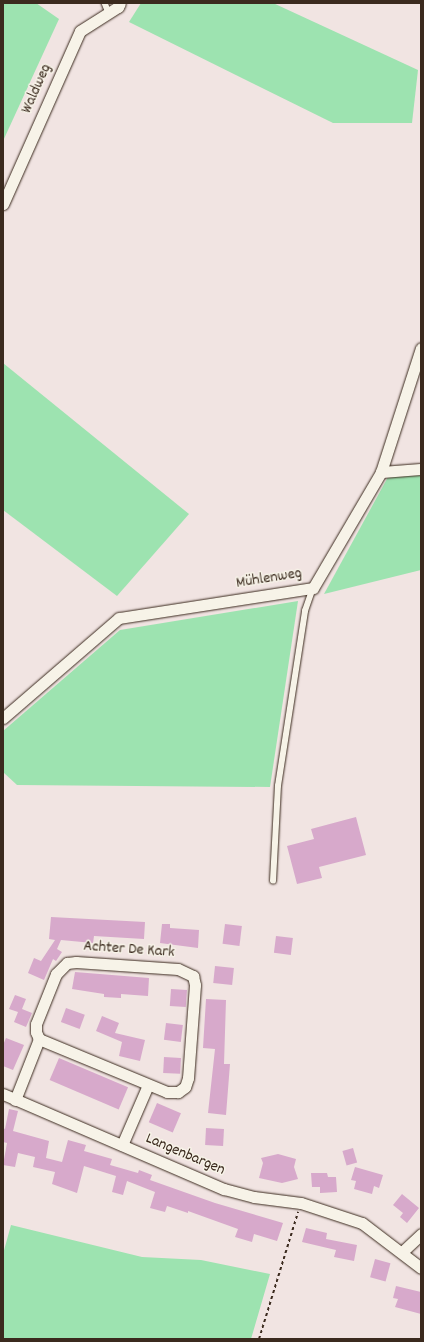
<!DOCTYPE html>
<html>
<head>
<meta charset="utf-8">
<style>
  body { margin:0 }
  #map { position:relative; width:424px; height:1342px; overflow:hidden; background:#f1e4e2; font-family:Dekko,sans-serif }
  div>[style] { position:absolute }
  .green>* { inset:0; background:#9de3b0 }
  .building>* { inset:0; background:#d7a9cb; transform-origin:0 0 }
  .path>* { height:2px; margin-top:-1px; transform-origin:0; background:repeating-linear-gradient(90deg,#3b2a1e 0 3px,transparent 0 6px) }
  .roads { filter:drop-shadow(0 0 1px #3b2a1e) drop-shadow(0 0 1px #3b2a1e) }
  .lane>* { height:5.5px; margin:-2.75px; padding:0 2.75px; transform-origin:2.75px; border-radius:2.75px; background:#f7f3e8 }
  .street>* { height:11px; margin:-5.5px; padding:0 5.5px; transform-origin:5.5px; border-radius:5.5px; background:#f7f3e8 }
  span { translate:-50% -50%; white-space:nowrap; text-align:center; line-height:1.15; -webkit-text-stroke:3px #f7f3e8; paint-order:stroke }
  .street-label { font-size:16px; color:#3b2a1e }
  .frame { position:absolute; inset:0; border:4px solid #3b2a1e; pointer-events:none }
</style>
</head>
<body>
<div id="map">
  <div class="green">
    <i style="clip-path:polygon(3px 3px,36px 3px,59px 19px,3px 141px)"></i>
    <i style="clip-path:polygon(141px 3px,273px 3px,418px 70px,412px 123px,333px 123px,129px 22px)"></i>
    <i style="clip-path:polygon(3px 363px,189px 514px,117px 596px,3px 510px)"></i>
    <i style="clip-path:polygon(421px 475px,421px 570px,324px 594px,388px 477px)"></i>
    <i style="clip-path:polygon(298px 601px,270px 787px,17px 785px,3px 772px,3px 731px,120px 630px)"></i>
    <i style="clip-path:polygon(11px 1225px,142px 1257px,201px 1260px,270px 1274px,251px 1339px,3px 1339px,3px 1254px)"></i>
  </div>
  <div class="building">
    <i style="clip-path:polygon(356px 817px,366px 855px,319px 867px,322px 878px,297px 884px,287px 846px,314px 839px,311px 829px)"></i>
    <i style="clip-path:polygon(51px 917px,145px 922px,144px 939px,94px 936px,93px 943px,61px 940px,57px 949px,62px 952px,56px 961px,53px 959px,44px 980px,28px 973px,34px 958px,41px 961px,55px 940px,49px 939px)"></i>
    <i style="clip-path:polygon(162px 924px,170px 924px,170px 928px,199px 930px,198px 948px,160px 943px)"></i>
    <i style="left:225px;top:924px;width:17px;height:20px;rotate:7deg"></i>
    <i style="left:276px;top:936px;width:17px;height:17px;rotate:7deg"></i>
    <i style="left:215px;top:966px;width:19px;height:17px;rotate:6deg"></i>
    <i style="clip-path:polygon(75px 972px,149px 978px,148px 996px,121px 994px,121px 998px,104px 997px,104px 994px,72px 989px)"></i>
    <i style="left:171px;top:989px;width:16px;height:17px;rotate:4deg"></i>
    <i style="clip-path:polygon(15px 995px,26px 999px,22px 1009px,32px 1013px,26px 1027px,14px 1022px,18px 1012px,9px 1009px)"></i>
    <i style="clip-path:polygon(206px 999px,226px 1000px,224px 1064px,230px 1064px,226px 1115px,208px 1113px,215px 1049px,203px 1048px)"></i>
    <i style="left:66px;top:1008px;width:20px;height:15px;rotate:20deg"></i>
    <i style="clip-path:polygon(102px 1016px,119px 1023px,115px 1033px,145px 1040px,140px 1061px,119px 1056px,122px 1042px,96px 1031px)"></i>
    <i style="left:166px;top:1023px;width:17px;height:17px;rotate:7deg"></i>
    <i style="clip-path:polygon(6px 1038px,24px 1045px,13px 1070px,3px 1066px,3px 1045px)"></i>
    <i style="left:164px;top:1057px;width:17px;height:16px;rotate:3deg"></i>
    <i style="left:59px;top:1058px;width:75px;height:24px;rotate:23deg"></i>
    <i style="left:157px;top:1103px;width:26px;height:21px;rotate:23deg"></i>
    <i style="clip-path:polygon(9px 1109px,18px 1111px,13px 1131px,49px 1141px,46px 1158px,62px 1162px,68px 1140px,86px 1145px,84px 1151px,112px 1159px,110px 1165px,138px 1173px,139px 1170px,152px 1175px,150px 1180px,215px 1203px,283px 1223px,277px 1241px,254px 1234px,252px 1242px,235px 1237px,238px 1229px,188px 1211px,188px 1213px,167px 1206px,165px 1212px,150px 1208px,155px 1192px,127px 1181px,123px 1195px,112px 1192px,116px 1176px,84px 1166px,77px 1193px,52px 1184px,55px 1172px,33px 1167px,35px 1157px,18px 1153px,15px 1167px,3px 1165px,7px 1143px,3px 1142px,3px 1128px,5px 1129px)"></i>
    <i style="left:206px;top:1128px;width:18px;height:17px;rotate:3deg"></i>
    <i style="left:353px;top:1148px;width:15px;height:11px;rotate:74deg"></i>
    <i style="clip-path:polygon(278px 1154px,296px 1159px,294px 1167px,298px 1179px,282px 1183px,259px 1178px,263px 1163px,261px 1158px)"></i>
    <i style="clip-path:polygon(355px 1167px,383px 1175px,379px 1188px,374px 1186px,372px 1194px,354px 1189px,356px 1181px,351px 1180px)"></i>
    <i style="clip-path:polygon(311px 1173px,327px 1173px,328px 1177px,336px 1177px,337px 1192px,320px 1193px,320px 1187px,312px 1187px)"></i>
    <i style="clip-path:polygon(402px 1194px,419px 1208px,407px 1223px,400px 1217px,403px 1213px,393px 1205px)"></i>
    <i style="clip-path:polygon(306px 1228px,327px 1233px,326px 1239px,357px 1245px,354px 1261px,334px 1257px,336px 1250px,302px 1242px)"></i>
    <i style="left:375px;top:1259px;width:16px;height:19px;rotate:15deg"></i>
    <i style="clip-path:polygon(396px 1286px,421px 1292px,421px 1314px,395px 1307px,398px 1299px,393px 1298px)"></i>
  </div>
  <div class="path">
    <i style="left:259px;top:1339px;width:133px;rotate:-72.9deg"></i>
  </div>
  <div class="roads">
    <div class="lane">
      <i style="left:105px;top:3px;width:11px;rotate:68deg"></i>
      <i style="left:273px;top:881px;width:95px;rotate:-87deg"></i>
      <i style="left:278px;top:786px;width:177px;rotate:-81.2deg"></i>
      <i style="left:305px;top:611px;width:24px;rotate:-71deg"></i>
    </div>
    <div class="street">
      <i style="left:3px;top:204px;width:189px;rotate:-66deg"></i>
      <i style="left:80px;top:31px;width:45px;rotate:-32.3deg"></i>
      <i style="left:118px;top:7px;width:4px;rotate:-63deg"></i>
      <i style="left:381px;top:472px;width:40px;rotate:-4.3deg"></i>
      <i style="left:3px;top:718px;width:153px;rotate:-40.8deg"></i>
      <i style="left:119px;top:618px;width:196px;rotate:-8.8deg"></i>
      <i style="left:313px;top:588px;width:134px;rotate:-59.6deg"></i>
      <i style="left:381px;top:472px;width:130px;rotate:-72.1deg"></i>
      <i style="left:76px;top:962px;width:102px;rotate:3.9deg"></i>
      <i style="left:178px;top:969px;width:17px;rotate:25deg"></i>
      <i style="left:193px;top:976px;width:9px;rotate:77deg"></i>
      <i style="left:195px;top:985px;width:93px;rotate:94.3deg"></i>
      <i style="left:188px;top:1078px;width:9px;rotate:108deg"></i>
      <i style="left:185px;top:1087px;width:9px;rotate:144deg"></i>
      <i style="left:178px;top:1092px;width:11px;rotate:180deg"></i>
      <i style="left:167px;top:1092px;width:139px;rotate:-157.5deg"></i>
      <i style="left:39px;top:1039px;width:8px;rotate:-113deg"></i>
      <i style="left:36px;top:1032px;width:8px;rotate:-90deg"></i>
      <i style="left:36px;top:1024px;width:54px;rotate:-68.2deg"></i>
      <i style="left:56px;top:974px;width:16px;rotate:-45deg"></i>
      <i style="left:67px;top:963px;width:9px;rotate:-6deg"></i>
      <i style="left:3px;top:1094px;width:241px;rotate:23.3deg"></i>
      <i style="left:224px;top:1189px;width:31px;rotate:15deg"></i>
      <i style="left:254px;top:1197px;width:47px;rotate:7.3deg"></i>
      <i style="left:301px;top:1203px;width:64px;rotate:18.2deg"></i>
      <i style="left:362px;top:1223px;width:74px;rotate:37.3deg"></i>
      <i style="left:15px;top:1100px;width:66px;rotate:-68.5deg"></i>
      <i style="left:122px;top:1145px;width:65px;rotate:-66.6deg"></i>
      <i style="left:402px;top:1252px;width:26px;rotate:-43deg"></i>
    </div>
  </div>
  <div class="street-label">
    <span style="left:37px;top:89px;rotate:-66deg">Waldweg</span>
    <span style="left:269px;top:579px;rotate:-9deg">Mühlenweg</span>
    <span style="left:129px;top:950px;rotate:4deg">Achter De Kark</span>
    <span style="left:185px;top:1155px;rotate:23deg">Langenbargen</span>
  </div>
  <div class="frame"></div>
</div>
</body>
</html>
